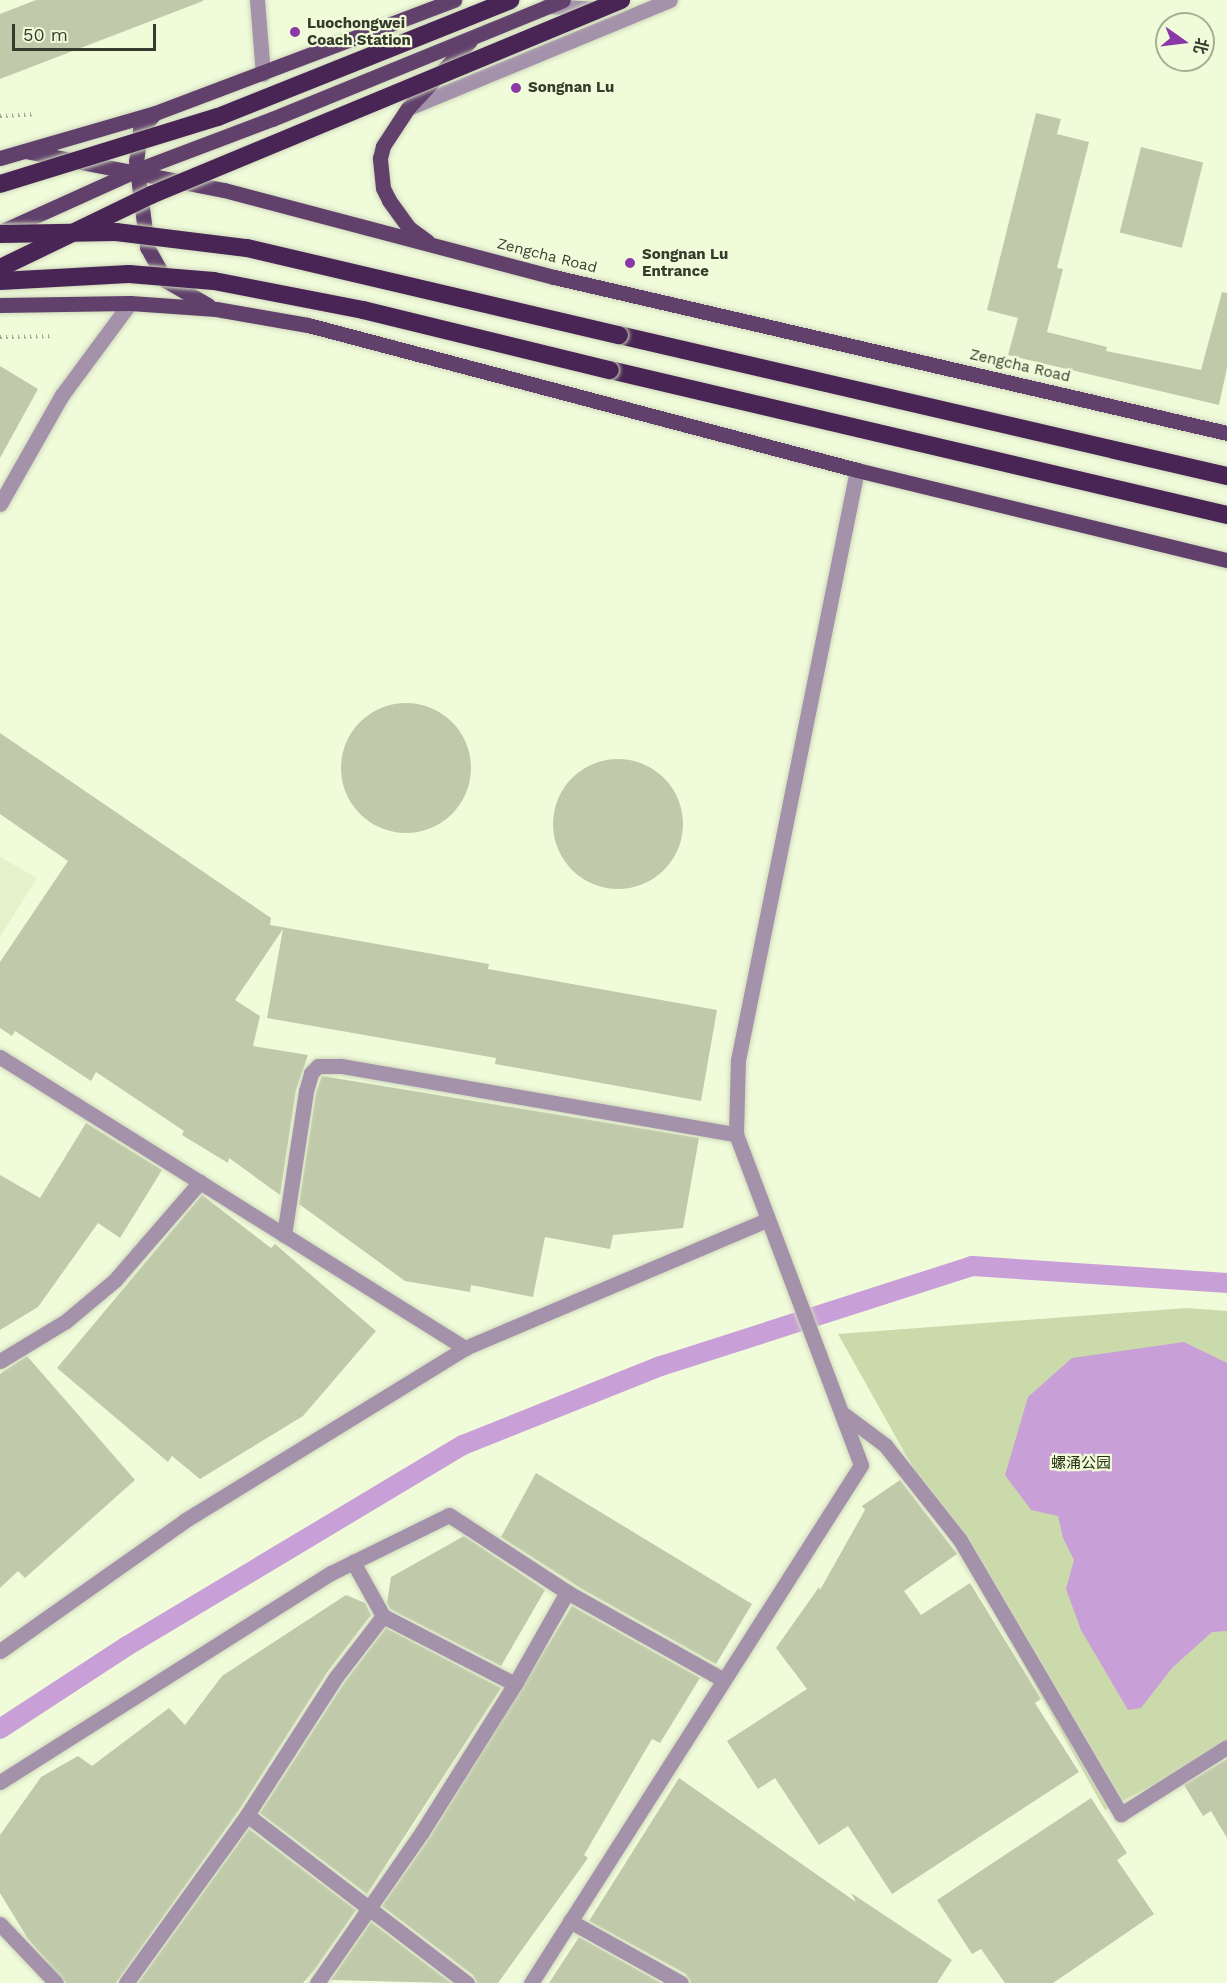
<!DOCTYPE html>
<html>
<head>
<meta charset="utf-8">
<style>
  body { margin:0 }
  #map { position:relative; width:1227px; height:1983px; overflow:hidden; background:#f0fbda; font-family:"Work Sans","Noto Sans SC",sans-serif }
  div>[style] { position:absolute }
  .built>* { inset:0; background:#e5f1c9 }
  .green>* { inset:0; background:#cbdaaa }
  .water>* { inset:0; background:#c99fd8 }
  .canal>* { height:20px; margin:-10px; padding:0 10px; transform-origin:10px; border-radius:10px; background:#c99fd8 }
  .building>* { inset:0; background:#c0caaa; transform-origin:0 0 }
  .round { border-radius:50% }
  .path>* { height:4px; margin-top:-2px; transform-origin:0; background:repeating-linear-gradient(90deg,#a1a991 0 1.5px,transparent 0 6px) }
  .roads { filter:drop-shadow(0 0 2px #cfd8bb) drop-shadow(0 0 2px #cfd8bb) }
  .minor>* { height:15px; margin:-7.5px; padding:0 7.5px; transform-origin:7.5px; border-radius:7.5px; background:#a492ab }
  .major>* { height:15px; margin:-7.5px; padding:0 7.5px; transform-origin:7.5px; border-radius:7.5px; background:#61416c }
  .highway>* { height:18px; margin:-9px; padding:0 9px; transform-origin:9px; border-radius:9px; background:#492555 }
  .bridges { filter:drop-shadow(0 0 2px #cfd8bb) drop-shadow(0 0 2px #cfd8bb) }
  .highway-bridge>* { height:18px; margin:-9px; padding:0 9px; transform-origin:9px; border-radius:9px; background:#492555 }
  .dots>* { width:16px; height:16px; translate:-50% -50%; box-sizing:border-box; border:3px solid #f0fbda; border-radius:50% }
  span { translate:-50% -50%; white-space:nowrap; text-align:center; line-height:1.15; -webkit-text-stroke:4.5px #f0fbda; paint-order:stroke }
  .poi-label { font-size:15px; color:#373b2e; font-weight:700 }
  .left { translate:0 -50%; text-align:left }
  .street-label { font-size:15px; color:#373b2e }
  .park-label { font-size:15px; color:#262d10 }
  .north { position:absolute; left:1155px; top:12px; width:60px; height:60px; box-sizing:border-box; background:#f0fbda; border:2px solid #a6ae95; border-radius:50%; rotate:104deg; font-size:16px; font-weight:700; line-height:24px; text-align:center; color:#373b2e }
  .north::after { content:''; display:block; margin:auto; width:21px; height:27px; background:#8b38a6; clip-path:polygon(50% 0,100% 100%,50% 72%,0 100%) }
  .scale { position:absolute; left:12px; top:24px; width:144px; height:27px; box-sizing:border-box; border:3px solid #373b2e; border-top:0; padding-left:8px; font-size:18px; line-height:21px; white-space:nowrap; color:#373b2e; -webkit-text-stroke:4px #f0fbda; paint-order:stroke }
</style>
</head>
<body>
<div id="map">
  <div class="built">
    <i style="clip-path:polygon(0 857px,37px 878px,0 937px)"></i>
  </div>
  <div class="green">
    <i style="clip-path:polygon(1187px 1308px,1227px 1311px,1227px 1747px,1105px 1810px,838px 1334px)"></i>
  </div>
  <div class="water">
    <i style="clip-path:polygon(1184px 1342px,1227px 1363px,1227px 1631px,1212px 1632px,1172px 1668px,1141px 1708px,1128px 1710px,1081px 1630px,1066px 1589px,1074px 1560px,1063px 1538px,1058px 1516px,1031px 1510px,1005px 1475px,1028px 1397px,1072px 1358px)"></i>
  </div>
  <div class="canal">
    <i style="left:0;top:1729px;width:152px;rotate:-33.2deg"></i>
    <i style="left:127px;top:1646px;width:392px;rotate:-30.9deg"></i>
    <i style="left:463px;top:1445px;width:213px;rotate:-21.8deg"></i>
    <i style="left:661px;top:1366px;width:327px;rotate:-17.8deg"></i>
    <i style="left:972px;top:1266px;width:256px;rotate:3.8deg"></i>
  </div>
  <div class="building">
    <i style="clip-path:polygon(36px 0,203px 0,203px 1px,0 79px,0 14px)"></i>
    <i style="clip-path:polygon(1036px 113px,1061px 119px,1057px 134px,1089px 142px,1057px 268px,1063px 269px,1047px 332px,1107px 347px,1106px 351px,1201px 370px,1222px 292px,1227px 293px,1227px 368px,1219px 405px,1008px 355px,1018px 318px,987px 310px)"></i>
    <i style="left:1141px;top:147px;width:64px;height:88px;rotate:14deg"></i>
    <i style="clip-path:polygon(0 366px,38px 389px,0 458px)"></i>
    <i class="round" style="left:341px;top:703px;width:130px;height:130px"></i>
    <i style="clip-path:polygon(0 733px,271px 918px,270px 925px,489px 964px,488px 969px,717px 1010px,701px 1101px,495px 1064px,496px 1058px,267px 1018px,283px 929px,235px 1000px,260px 1016px,253px 1046px,308px 1055px,296px 1090px,280px 1195px,229px 1158px,228px 1163px,182px 1135px,184px 1131px,96px 1072px,91px 1081px,15px 1031px,12px 1036px,0 1028px,0 962px,68px 861px,0 814px)"></i>
    <i class="round" style="left:553px;top:759px;width:130px;height:130px"></i>
    <i style="clip-path:polygon(322px 1076px,699px 1138px,683px 1228px,613px 1235px,610px 1249px,545px 1237px,533px 1297px,471px 1285px,470px 1292px,405px 1281px,299px 1204px,316px 1093px)"></i>
    <i style="clip-path:polygon(86px 1123px,162px 1170px,120px 1238px,98px 1223px,38px 1307px,0 1330px,0 1175px,40px 1198px)"></i>
    <i style="clip-path:polygon(202px 1195px,271px 1248px,275px 1244px,376px 1331px,303px 1416px,200px 1479px,172px 1456px,168px 1462px,57px 1368px)"></i>
    <i style="clip-path:polygon(27px 1356px,135px 1480px,25px 1578px,18px 1571px,0 1588px,0 1374px)"></i>
    <i style="clip-path:polygon(536px 1473px,752px 1604px,716px 1664px,582px 1589px,501px 1537px)"></i>
    <i style="clip-path:polygon(900px 1480px,957px 1554px,904px 1591px,921px 1615px,970px 1583px,1041px 1699px,1035px 1703px,1079px 1772px,892px 1894px,848px 1826px,819px 1845px,775px 1778px,758px 1789px,727px 1741px,807px 1689px,776px 1648px,819px 1587px,820px 1590px,865px 1510px,862px 1506px)"></i>
    <i style="clip-path:polygon(464px 1536px,545px 1590px,501px 1666px,390px 1609px,387px 1603px,391px 1577px)"></i>
    <i style="clip-path:polygon(346px 1595px,365px 1603px,371px 1615px,328px 1671px,239px 1810px,116px 1983px,66px 1983px,28px 1939px,0 1893px,0 1835px,41px 1777px,78px 1756px,92px 1766px,169px 1708px,185px 1725px,222px 1676px)"></i>
    <i style="clip-path:polygon(572px 1606px,700px 1678px,660px 1743px,652px 1739px,584px 1855px,588px 1858px,498px 1983px,477px 1983px,473px 1975px,382px 1906px,430px 1837px)"></i>
    <i style="clip-path:polygon(386px 1628px,501px 1688px,367px 1894px,260px 1813px,344px 1683px)"></i>
    <i style="clip-path:polygon(1227px 1759px,1227px 1838px,1211px 1811px,1203px 1816px,1184px 1785px)"></i>
    <i style="clip-path:polygon(679px 1778px,856px 1902px,851px 1893px,952px 1960px,937px 1983px,691px 1983px,686px 1974px,589px 1921px)"></i>
    <i style="clip-path:polygon(1091px 1798px,1127px 1853px,1117px 1860px,1154px 1914px,1053px 1983px,1005px 1983px,981px 1949px,972px 1954px,937px 1900px)"></i>
    <i style="clip-path:polygon(249px 1829px,356px 1910px,315px 1969px,303px 1983px,138px 1983px)"></i>
    <i style="clip-path:polygon(371px 1922px,451px 1983px,331px 1980px)"></i>
    <i style="clip-path:polygon(579px 1937px,661px 1983px,549px 1983px)"></i>
  </div>
  <div class="path">
    <i style="left:0;top:116px;width:33px;rotate:-3deg"></i>
    <i style="left:0;top:337px;width:52px;rotate:-1.1deg"></i>
  </div>
  <div class="roads">
    <div class="minor">
      <i style="left:257px;top:0;width:74px;rotate:85.4deg"></i>
      <i style="left:547px;top:6px;width:51px;rotate:3.4deg"></i>
      <i style="left:408px;top:108px;width:283px;rotate:-22.4deg"></i>
      <i style="left:0;top:504px;width:125px;rotate:-60.4deg"></i>
      <i style="left:62px;top:395px;width:114px;rotate:-53.5deg"></i>
      <i style="left:0;top:1057px;width:549px;rotate:32.04deg"></i>
      <i style="left:284px;top:1235px;width:146px;rotate:-81.3deg"></i>
      <i style="left:306px;top:1091px;width:19px;rotate:-74deg"></i>
      <i style="left:311px;top:1073px;width:10px;rotate:-45deg"></i>
      <i style="left:318px;top:1066px;width:23px"></i>
      <i style="left:341px;top:1066px;width:401px;rotate:9.8deg"></i>
      <i style="left:0;top:1361px;width:77px;rotate:-31.2deg"></i>
      <i style="left:66px;top:1321px;width:64px;rotate:-39.9deg"></i>
      <i style="left:115px;top:1280px;width:130px;rotate:-49.1deg"></i>
      <i style="left:842px;top:1413px;width:54px;rotate:36.7deg"></i>
      <i style="left:885px;top:1445px;width:121px;rotate:51.7deg"></i>
      <i style="left:960px;top:1540px;width:318px;rotate:59.6deg"></i>
      <i style="left:1121px;top:1814px;width:125px;rotate:-32.3deg"></i>
      <i style="left:353px;top:1562px;width:62px;rotate:60.9deg"></i>
      <i style="left:0;top:1651px;width:225px;rotate:-35.2deg"></i>
      <i style="left:184px;top:1521px;width:330px;rotate:-31.6deg"></i>
      <i style="left:465px;top:1348px;width:327px;rotate:-23deg"></i>
      <i style="left:0;top:1782px;width:391px;rotate:-32.3deg"></i>
      <i style="left:331px;top:1573px;width:131px;rotate:-26.2deg"></i>
      <i style="left:449px;top:1515px;width:141px;rotate:33.1deg"></i>
      <i style="left:567px;top:1592px;width:180px;rotate:29.3deg"></i>
      <i style="left:247px;top:1815px;width:164px;rotate:-57.2deg"></i>
      <i style="left:336px;top:1677px;width:77px;rotate:-52.4deg"></i>
      <i style="left:383px;top:1616px;width:148px;rotate:27.3deg"></i>
      <i style="left:570px;top:1921px;width:127px;rotate:29.2deg"></i>
      <i style="left:0;top:1924px;width:81px;rotate:46.5deg"></i>
      <i style="left:126px;top:1983px;width:207px;rotate:-54.2deg"></i>
      <i style="left:247px;top:1815px;width:277px;rotate:37.4deg"></i>
      <i style="left:317px;top:1983px;width:184px;rotate:-55.2deg"></i>
      <i style="left:422px;top:1832px;width:175px;rotate:-57.9deg"></i>
      <i style="left:515px;top:1684px;width:106px;rotate:-60.5deg"></i>
      <i style="left:531px;top:1983px;width:614px;rotate:-57.5deg"></i>
      <i style="left:861px;top:1465px;width:354px;rotate:-110.7deg"></i>
      <i style="left:736px;top:1134px;width:74px;rotate:-88.5deg"></i>
      <i style="left:738px;top:1060px;width:602px;rotate:-78.6deg"></i>
    </div>
    <div class="major">
      <i style="left:154px;top:114px;width:21px;rotate:131deg"></i>
      <i style="left:140px;top:130px;width:31px;rotate:97deg"></i>
      <i style="left:136px;top:161px;width:87px;rotate:82.7deg"></i>
      <i style="left:147px;top:247px;width:38px;rotate:61deg"></i>
      <i style="left:165px;top:280px;width:50px;rotate:30.2deg"></i>
      <i style="left:25px;top:151px;width:203px;rotate:11.1deg"></i>
      <i style="left:224px;top:190px;width:341px;rotate:14.8deg"></i>
      <i style="left:554px;top:277px;width:691px;rotate:13.05deg"></i>
      <i style="left:0;top:158px;width:161px;rotate:-16.2deg"></i>
      <i style="left:155px;top:113px;width:320px;rotate:-20.7deg"></i>
      <i style="left:0;top:232px;width:150px;rotate:-24.3deg"></i>
      <i style="left:137px;top:170px;width:144px;rotate:-20.7deg"></i>
      <i style="left:272px;top:119px;width:314px;rotate:-22.2deg"></i>
      <i style="left:427px;top:241px;width:22px;rotate:-144deg"></i>
      <i style="left:409px;top:228px;width:34px;rotate:-126deg"></i>
      <i style="left:389px;top:200px;width:13px;rotate:-117deg"></i>
      <i style="left:383px;top:188px;width:30px;rotate:-96deg"></i>
      <i style="left:380px;top:158px;width:12px;rotate:-76deg"></i>
      <i style="left:383px;top:146px;width:45px;rotate:-56.7deg"></i>
      <i style="left:408px;top:108px;width:91px;rotate:-47.2deg"></i>
      <i style="left:0;top:305px;width:130px;rotate:-0.9deg"></i>
      <i style="left:130px;top:303px;width:86px;rotate:4deg"></i>
      <i style="left:216px;top:309px;width:93px;rotate:9.9deg"></i>
      <i style="left:308px;top:325px;width:568px;rotate:14.79deg"></i>
      <i style="left:857px;top:470px;width:381px;rotate:13.7deg"></i>
    </div>
    <div class="highway">
      <i style="left:619px;top:335px;width:624px;rotate:13.06deg"></i>
      <i style="left:610px;top:370px;width:634px;rotate:13.22deg"></i>
    </div>
  </div>
  <div class="bridges">
    <div class="highway-bridge">
      <i style="left:0;top:184px;width:228px;rotate:-17.1deg"></i>
      <i style="left:218px;top:117px;width:315px;rotate:-21.8deg"></i>
      <i style="left:0;top:234px;width:116px;rotate:-1deg"></i>
      <i style="left:116px;top:232px;width:132px;rotate:7deg"></i>
      <i style="left:247px;top:248px;width:382px;rotate:13.2deg"></i>
      <i style="left:0;top:268px;width:168px;rotate:-25.8deg"></i>
      <i style="left:151px;top:195px;width:509px;rotate:-22.53deg"></i>
      <i style="left:0;top:281px;width:129px;rotate:-3.1deg"></i>
      <i style="left:129px;top:274px;width:85px;rotate:4.7deg"></i>
      <i style="left:214px;top:281px;width:152px;rotate:11deg"></i>
      <i style="left:363px;top:310px;width:254px;rotate:13.7deg"></i>
    </div>
  </div>
  <div class="dots">
    <i style="left:295px;top:32px;background:#8b38a6"></i>
    <i style="left:516px;top:88px;background:#8b38a6"></i>
    <i style="left:630px;top:263px;background:#8b38a6"></i>
  </div>
  <div class="poi-label">
    <span class="left" style="left:307px;top:32px">Luochongwei<br>Coach Station</span>
    <span class="left" style="left:528px;top:88px">Songnan Lu</span>
    <span class="left" style="left:642px;top:263px">Songnan Lu<br>Entrance</span>
  </div>
  <div class="street-label">
    <span style="left:547px;top:256px;rotate:14deg">Zengcha Road</span>
    <span style="left:1020px;top:366px;rotate:13deg">Zengcha Road</span>
  </div>
  <div class="park-label">
    <span style="left:1081px;top:1464px">螺涌公园</span>
  </div>
  <div class="north">北</div>
  <div class="scale">50 m</div>
</div>
</body>
</html>
